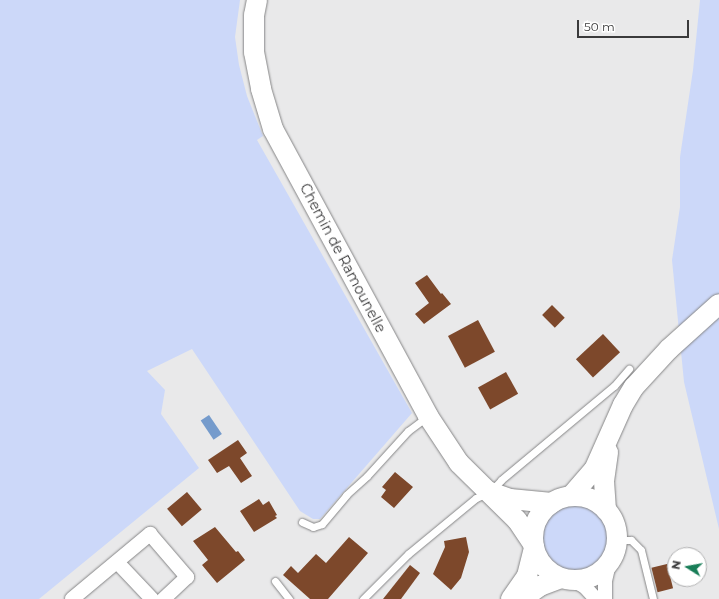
<!DOCTYPE html>
<html>
<head>
<meta charset="utf-8">
<style>
  body { margin:0 }
  #map { position:relative; width:719px; height:599px; overflow:hidden; background:#e9e9ea; font-family:Montserrat,sans-serif }
  div>[style] { position:absolute }
  .green>* { inset:0; background:#ccd8f9 }
  .round { border-radius:50% }
  .water>* { inset:0; background:#759bcc; transform-origin:0 0 }
  .building>* { inset:0; background:#7d482b; transform-origin:0 0 }
  .roads { filter:drop-shadow(0 0 1px #858586) drop-shadow(0 0 1px #858586) }
  .lane>* { height:7px; margin:-3.5px; padding:0 3.5px; transform-origin:3.5px; border-radius:3.5px; background:#fff }
  .street>* { height:14px; margin:-7px; padding:0 7px; transform-origin:7px; border-radius:7px; background:#fff }
  .secondary>* { height:20px; margin:-10px; padding:0 10px; transform-origin:10px; border-radius:10px; background:#fff }
  .secondary>.ring { margin:-10px; padding:0; box-sizing:content-box; background:none; border:20px solid #fff; border-radius:50% }
  span { translate:-50% -50%; white-space:nowrap; text-align:center; line-height:1.15; -webkit-text-stroke:4px #fff; paint-order:stroke }
  .street-label { font-size:14px; color:#3a3a3b }
  .north { position:absolute; left:667px; top:547px; width:40px; height:40px; box-sizing:border-box; background:#fff; border:1px solid #b0b0b1; border-radius:50%; rotate:281deg; font-size:11px; font-weight:700; line-height:16px; text-align:center; color:#3a3a3b }
  .north::after { content:''; display:block; margin:auto; width:14px; height:18px; background:#187d57; clip-path:polygon(50% 0,100% 100%,50% 72%,0 100%) }
  .scale { position:absolute; left:577px; top:20px; width:112px; height:18px; box-sizing:border-box; border:2px solid #3a3a3b; border-top:0; padding-left:5px; font-size:12px; line-height:14px; white-space:nowrap; color:#3a3a3b; -webkit-text-stroke:3px #fff; paint-order:stroke }
</style>
</head>
<body>
<div id="map">
  <div class="green">
    <i style="clip-path:polygon(0 0,240px 0,235px 37px,239px 65px,247px 96px,263px 136px,257px 140px,412px 413px,320px 519px,313px 519px,300px 511px,192px 349px,147px 371px,165px 390px,161px 414px,199px 468px,39px 599px,0 599px)"></i>
    <i style="clip-path:polygon(700px 0,719px 0,719px 529px,684px 382px,672px 260px,680px 207px,680px 157px,693px 70px)"></i>
    <i class="round" style="left:543px;top:505px;width:66px;height:66px"></i>
  </div>
  <div class="water">
    <i style="left:209px;top:415px;width:23px;height:10px;rotate:56deg"></i>
  </div>
  <div class="building">
    <i style="clip-path:polygon(427px 275px,441px 294px,442px 293px,451px 304px,424px 324px,415px 314px,429px 303px,415px 283px)"></i>
    <i style="left:552px;top:305px;width:18px;height:14px;rotate:45deg"></i>
    <i style="left:478px;top:320px;width:36px;height:34px;rotate:62deg"></i>
    <i style="left:603px;top:334px;width:25px;height:37px;rotate:47deg"></i>
    <i style="left:506px;top:372px;width:25px;height:32px;rotate:61deg"></i>
    <i style="clip-path:polygon(238px 440px,247px 453px,240px 458px,252px 476px,241px 483px,229px 466px,217px 473px,208px 460px)"></i>
    <i style="clip-path:polygon(395px 472px,413px 487px,394px 508px,381px 497px,386px 490px,382px 487px)"></i>
    <i style="left:187px;top:492px;width:23px;height:26px;rotate:50deg"></i>
    <i style="clip-path:polygon(259px 499px,263px 505px,269px 501px,277px 515px,275px 516px,277px 518px,254px 532px,240px 511px)"></i>
    <i style="clip-path:polygon(215px 527px,236px 552px,238px 551px,245px 560px,217px 583px,202px 565px,208px 560px,193px 541px)"></i>
    <i style="clip-path:polygon(349px 537px,368px 553px,328px 599px,310px 599px,283px 575px,291px 566px,298px 573px,316px 554px,326px 563px)"></i>
    <i style="clip-path:polygon(466px 537px,469px 552px,461px 578px,451px 590px,433px 574px,445px 547px,444px 541px)"></i>
    <i style="left:667px;top:564px;width:25px;height:16px;rotate:76deg"></i>
    <i style="clip-path:polygon(410px 565px,420px 573px,401px 599px,383px 599px)"></i>
  </div>
  <div class="roads">
    <div class="lane">
      <i style="left:302px;top:522px;width:12px;rotate:24deg"></i>
      <i style="left:313px;top:527px;width:9px;rotate:-18deg"></i>
      <i style="left:322px;top:524px;width:38px;rotate:-50deg"></i>
      <i style="left:346px;top:495px;width:28px;rotate:-42deg"></i>
      <i style="left:367px;top:476px;width:61px;rotate:-47.7deg"></i>
      <i style="left:408px;top:431px;width:25px;rotate:-37deg"></i>
      <i style="left:617px;top:540px;width:14px"></i>
      <i style="left:631px;top:540px;width:14px;rotate:45deg"></i>
      <i style="left:641px;top:550px;width:50px;rotate:76.2deg"></i>
      <i style="left:275px;top:581px;width:23px;rotate:52deg"></i>
      <i style="left:363px;top:599px;width:64px;rotate:-45deg"></i>
      <i style="left:408px;top:554px;width:88px;rotate:-39.5deg"></i>
      <i style="left:476px;top:498px;width:15px;rotate:-23deg"></i>
      <i style="left:490px;top:492px;width:16px;rotate:-47deg"></i>
      <i style="left:501px;top:480px;width:147px;rotate:-39.8deg"></i>
      <i style="left:614px;top:386px;width:23px;rotate:-49deg"></i>
    </div>
    <div class="street">
      <i style="left:117px;top:562px;width:51px;rotate:46.6deg"></i>
      <i style="left:572px;top:580px;width:13px;rotate:27deg"></i>
      <i style="left:584px;top:586px;width:18px;rotate:47deg"></i>
      <i style="left:72px;top:599px;width:102px;rotate:-39.8deg"></i>
      <i style="left:150px;top:534px;width:57px;rotate:49.3deg"></i>
      <i style="left:187px;top:577px;width:33px;rotate:137deg"></i>
      <i style="left:605px;top:599px;width:18px;rotate:-90deg"></i>
      <i style="left:605px;top:581px;width:18px;rotate:-77deg"></i>
    </div>
    <div class="secondary">
      <i style="left:257px;top:0;width:15px;rotate:101deg"></i>
      <i style="left:254px;top:15px;width:37px;rotate:90deg"></i>
      <i style="left:254px;top:52px;width:38px;rotate:79deg"></i>
      <i style="left:261px;top:89px;width:42px;rotate:73.3deg"></i>
      <i style="left:273px;top:129px;width:326px;rotate:61.6deg"></i>
      <i style="left:428px;top:416px;width:56px;rotate:56.6deg"></i>
      <i style="left:459px;top:463px;width:81px;rotate:44.5deg"></i>
      <i style="left:517px;top:520px;width:29px;rotate:56deg"></i>
      <i style="left:490px;top:492px;width:21px;rotate:19deg"></i>
      <i style="left:510px;top:499px;width:42px;rotate:5.4deg"></i>
      <i class="ring" style="left:533px;top:496px;width:64px;height:64px"></i>
      <i style="left:571px;top:496px;width:35px;rotate:-49deg"></i>
      <i style="left:594px;top:470px;width:71px;rotate:-66deg"></i>
      <i style="left:623px;top:405px;width:21px;rotate:-59deg"></i>
      <i style="left:634px;top:387px;width:52px;rotate:-47.4deg"></i>
      <i style="left:669px;top:349px;width:67px;rotate:-42deg"></i>
      <i style="left:606px;top:510px;width:29px;rotate:-94deg"></i>
      <i style="left:604px;top:481px;width:29px;rotate:-82deg"></i>
      <i style="left:511px;top:599px;width:28px;rotate:-55deg"></i>
      <i style="left:527px;top:576px;width:30px;rotate:-76deg"></i>
      <i style="left:522px;top:599px;width:22px;rotate:-36deg"></i>
      <i style="left:540px;top:586px;width:22px;rotate:-21deg"></i>
    </div>
  </div>
  <div class="street-label">
    <span style="left:343px;top:258px;rotate:62deg">Chemin de Ramounelle</span>
  </div>
  <div class="north">N</div>
  <div class="scale">50 m</div>
</div>
</body>
</html>
